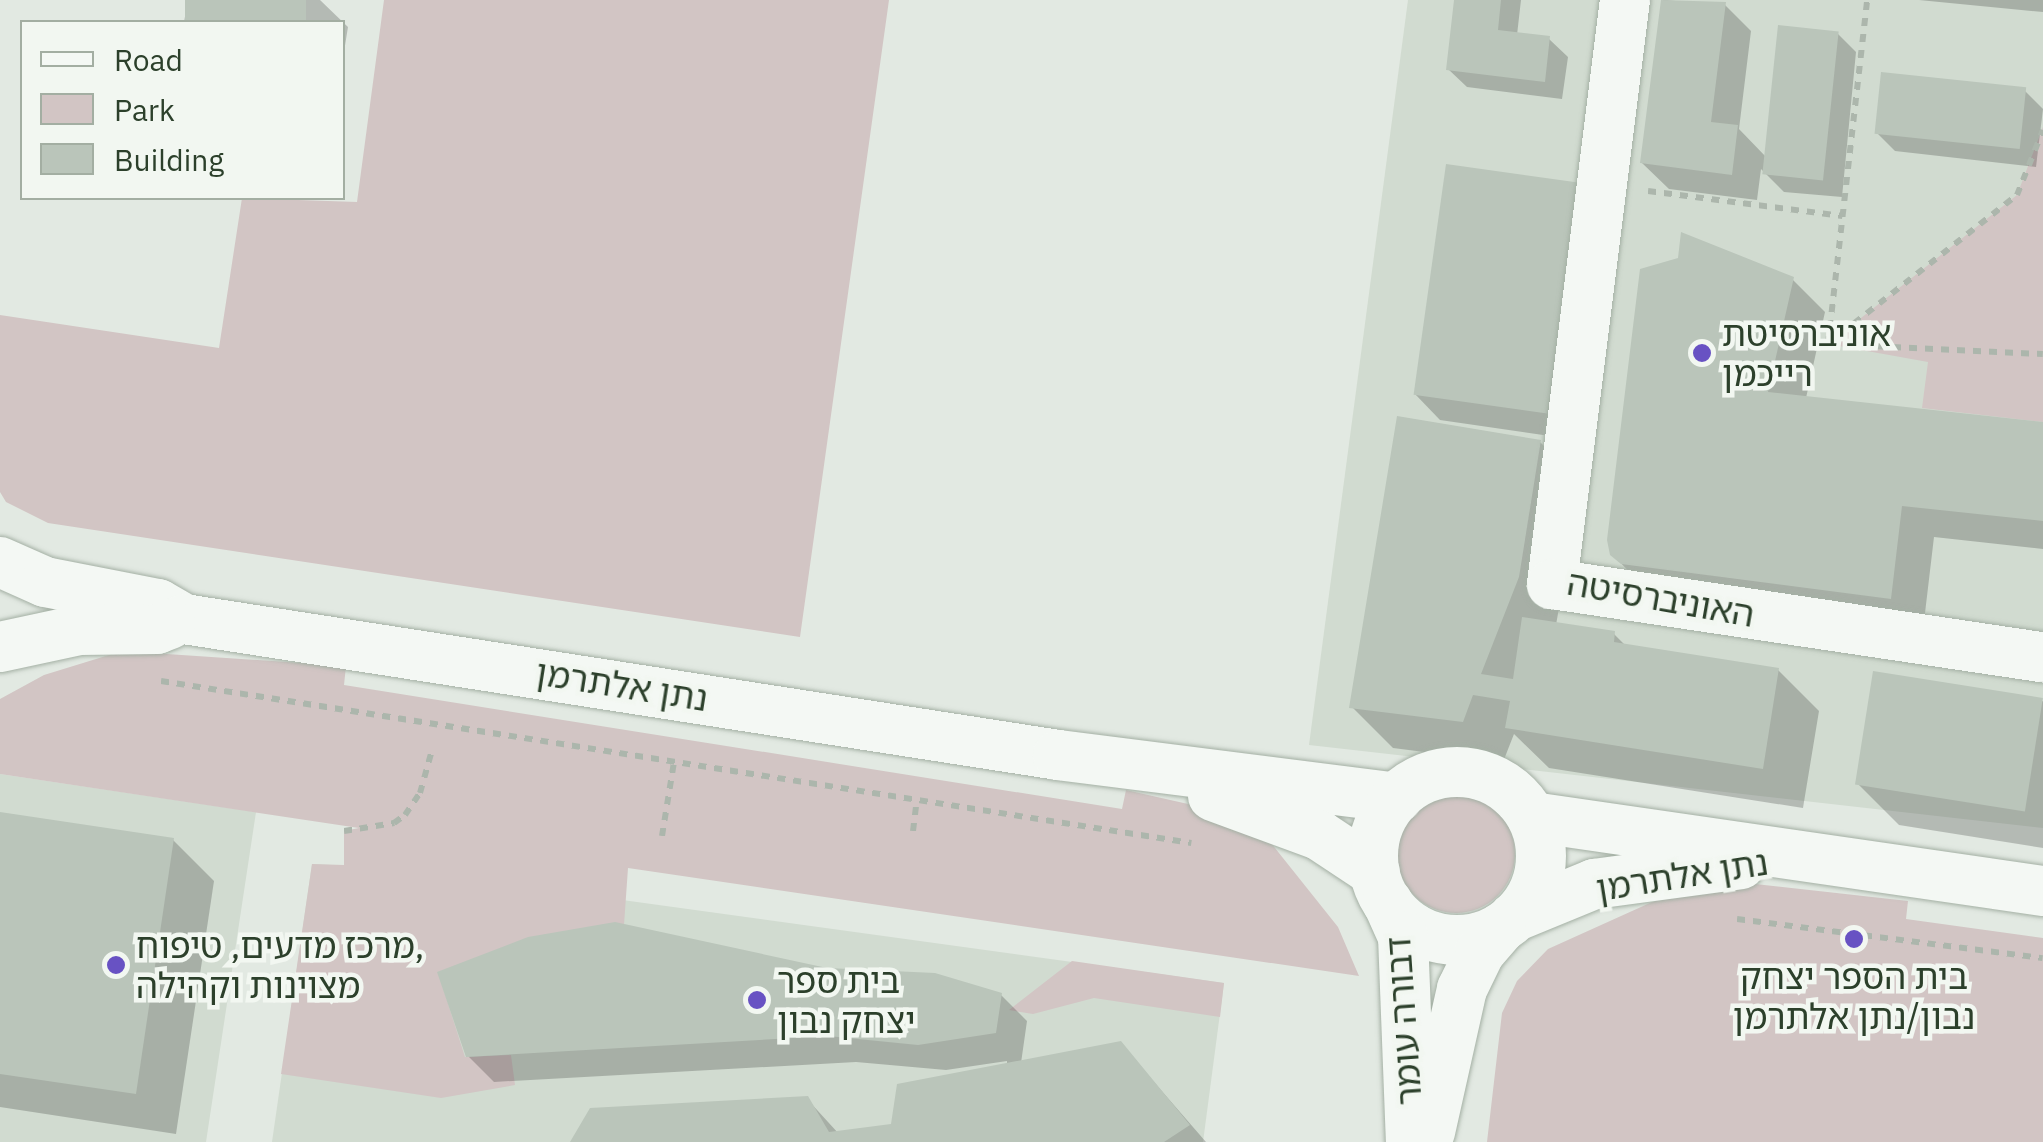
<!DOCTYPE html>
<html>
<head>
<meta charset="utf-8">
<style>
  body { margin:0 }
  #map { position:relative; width:2043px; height:1142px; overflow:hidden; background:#e2e9e2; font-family:"IBM Plex Sans","Noto Sans Hebrew",sans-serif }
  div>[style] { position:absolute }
  .built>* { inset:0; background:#d1dbd0 }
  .green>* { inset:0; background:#d2c5c4 }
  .round { border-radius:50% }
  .shadow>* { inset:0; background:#0003 }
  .building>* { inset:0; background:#bac5ba; transform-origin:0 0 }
  .path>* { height:6px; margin-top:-3px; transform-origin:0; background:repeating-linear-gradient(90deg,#acb6ac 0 8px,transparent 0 16px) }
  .roads { filter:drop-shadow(0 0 2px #a4b0a4) drop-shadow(0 0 2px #a4b0a4) }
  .minor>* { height:50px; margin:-25px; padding:0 25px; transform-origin:25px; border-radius:25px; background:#f4f8f4 }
  .minor>.ring { margin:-25px; padding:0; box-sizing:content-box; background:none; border:50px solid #f4f8f4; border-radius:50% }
  .dots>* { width:28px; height:28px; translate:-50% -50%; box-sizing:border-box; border:5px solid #f2f7f1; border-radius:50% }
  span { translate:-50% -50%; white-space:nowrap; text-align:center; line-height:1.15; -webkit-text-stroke:9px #f2f7f1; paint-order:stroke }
  .poi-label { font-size:35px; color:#2c402b }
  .left { translate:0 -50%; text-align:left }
  .street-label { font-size:35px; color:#2c402b }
  .legend { position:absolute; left:20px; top:20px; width:325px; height:180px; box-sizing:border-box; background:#f2f7f1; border:2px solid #a3aea2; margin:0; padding:12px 18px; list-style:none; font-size:30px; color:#2c402b }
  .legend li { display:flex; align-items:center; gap:20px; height:50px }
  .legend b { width:50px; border:2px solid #a3aea2 }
</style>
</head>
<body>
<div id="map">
  <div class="built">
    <i style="clip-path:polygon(1408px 0,2043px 0,2043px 828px,1309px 745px)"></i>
    <i style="clip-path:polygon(0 774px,256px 812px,206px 1142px,0 1142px)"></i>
    <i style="clip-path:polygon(312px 864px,390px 868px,1224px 983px,1203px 1142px,272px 1142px)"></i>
  </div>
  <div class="green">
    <i style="clip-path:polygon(384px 0,889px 0,800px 637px,48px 523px,6px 502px,0 492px,0 315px,219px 348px,242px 198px,357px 202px)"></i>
    <i style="clip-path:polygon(2043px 127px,2043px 422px,1922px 408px,1928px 362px,1828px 344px,2017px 195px)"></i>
    <i style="clip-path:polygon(122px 651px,346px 666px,344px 685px,1122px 809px,1126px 790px,1188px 804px,1263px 833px,1338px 927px,1359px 976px,628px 868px,624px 925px,438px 972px,465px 1057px,511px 1055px,515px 1085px,441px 1098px,281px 1074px,312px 864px,344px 865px,344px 831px,359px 828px,0 774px,0 699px,44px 675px)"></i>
    <i class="round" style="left:1397px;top:795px;width:118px;height:118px"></i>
    <i style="clip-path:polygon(1728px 881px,1908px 901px,1906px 919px,2043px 938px,2043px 1142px,1487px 1142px,1502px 1013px,1517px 981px,1548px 949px,1652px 902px)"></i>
    <i style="clip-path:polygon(1072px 961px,1224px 983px,1220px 1017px,1094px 998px,1033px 1014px,1009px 1010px)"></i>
  </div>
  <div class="shadow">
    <i style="clip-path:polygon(188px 0,320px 0,348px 27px,342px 64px,342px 22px,184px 22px)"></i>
    <i style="clip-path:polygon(1457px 0,1521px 0,1517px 35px,1549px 39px,1568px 57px,1562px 99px,1467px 87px,1448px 69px)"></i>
    <i style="clip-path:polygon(1663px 0,1725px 5px,1751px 31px,1739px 129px,1767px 158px,1838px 34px,1856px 52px,1842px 197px,1784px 192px,1761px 169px,1757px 200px,1669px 189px,1642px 163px)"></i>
    <i style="clip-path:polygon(1919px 0,2043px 0,2043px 12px)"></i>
    <i style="clip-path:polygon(2025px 91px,2043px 109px,2036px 167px,1895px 151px,1877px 133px)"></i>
    <i style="clip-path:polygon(1579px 186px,1571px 439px,1440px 420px,1414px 393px)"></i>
    <i style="clip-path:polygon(1792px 279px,1825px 312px,1806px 398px,2043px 424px,2043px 549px,1934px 537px,1923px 630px,1645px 588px,1612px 554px)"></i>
    <i style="clip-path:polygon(1540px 442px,1581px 483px,1556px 625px,1614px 634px,1627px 647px,1778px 670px,1819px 711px,1803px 808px,1549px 768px,1514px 734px,1503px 762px,1393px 748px,1352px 707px)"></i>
    <i style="clip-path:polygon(2043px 701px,2043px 848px,1899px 825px,1858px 784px)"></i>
    <i style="clip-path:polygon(0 815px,173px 840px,214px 881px,176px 1134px,0 1107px)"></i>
    <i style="clip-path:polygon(827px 970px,1001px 995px,1027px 1021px,1021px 1063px,1120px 1043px,1206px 1142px,573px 1142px,807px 1099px,839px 1134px,893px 1126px,1007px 1065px,1007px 1061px,946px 1070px,856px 1062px,494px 1082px,468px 1056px)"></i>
  </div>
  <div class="building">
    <i style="left:185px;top:0;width:121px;height:22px"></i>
    <i style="clip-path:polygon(1454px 0,1501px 0,1498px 30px,1550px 36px,1545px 82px,1446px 70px)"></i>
    <i style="clip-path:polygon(1661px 0,1726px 2px,1711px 122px,1738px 125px,1732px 175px,1640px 163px)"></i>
    <i style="left:1778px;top:25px;width:61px;height:150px;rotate:6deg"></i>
    <i style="left:1881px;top:72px;width:146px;height:62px;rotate:6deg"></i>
    <i style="left:1446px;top:164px;width:135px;height:233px;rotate:8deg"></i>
    <i style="clip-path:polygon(1681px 232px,1794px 277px,1768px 392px,2043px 422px,2043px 521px,1902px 506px,1891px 599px,1621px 564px,1610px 555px,1607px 540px,1640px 269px,1678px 258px)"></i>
    <i style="clip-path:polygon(1397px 416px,1541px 440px,1519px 577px,1481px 674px,1513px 679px,1522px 617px,1615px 631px,1614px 642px,1779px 668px,1763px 769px,1505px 728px,1510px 701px,1473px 695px,1463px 722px,1349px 708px)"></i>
    <i style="left:1873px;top:671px;width:172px;height:115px;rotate:9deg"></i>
    <i style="clip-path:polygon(0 812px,174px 838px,136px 1094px,0 1074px)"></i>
    <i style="clip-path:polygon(615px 922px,827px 968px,935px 973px,1002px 993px,996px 1033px,918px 1045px,828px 1036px,466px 1057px,437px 972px,528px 937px)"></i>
    <i style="clip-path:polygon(1121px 1041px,1190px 1125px,1164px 1142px,570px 1142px,590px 1108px,808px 1096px,829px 1132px,891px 1124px,897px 1084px)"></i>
  </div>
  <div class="path">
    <i style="left:1648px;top:191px;width:196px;rotate:7.3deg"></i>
    <i style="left:1829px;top:343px;width:239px;rotate:-38.2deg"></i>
    <i style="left:2017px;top:195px;width:70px;rotate:-68.2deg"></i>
    <i style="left:1828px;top:344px;width:346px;rotate:-83.5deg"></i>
    <i style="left:1829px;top:344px;width:214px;rotate:2.7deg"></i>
    <i style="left:161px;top:681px;width:1043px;rotate:8.94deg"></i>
    <i style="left:344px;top:831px;width:51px;rotate:-9.1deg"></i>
    <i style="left:394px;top:823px;width:14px;rotate:-36deg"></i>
    <i style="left:405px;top:815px;width:27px;rotate:-56deg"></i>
    <i style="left:420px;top:793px;width:45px;rotate:-74.4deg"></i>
    <i style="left:913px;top:831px;width:31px;rotate:-83deg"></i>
    <i style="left:662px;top:836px;width:75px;rotate:-80.8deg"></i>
    <i style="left:1737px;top:919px;width:308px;rotate:7.3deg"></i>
  </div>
  <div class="roads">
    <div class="minor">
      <i style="left:1625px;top:0;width:589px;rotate:97.13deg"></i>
      <i style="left:1552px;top:584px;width:496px;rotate:8.5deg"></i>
      <i style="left:0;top:562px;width:49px;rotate:24deg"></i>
      <i style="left:45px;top:582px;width:115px;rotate:11deg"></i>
      <i style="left:158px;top:604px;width:30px;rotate:30deg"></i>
      <i style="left:184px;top:619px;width:885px;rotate:8.84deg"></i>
      <i style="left:1058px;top:755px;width:342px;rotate:7.2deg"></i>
      <i style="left:0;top:647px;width:81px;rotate:-12.1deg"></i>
      <i style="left:79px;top:630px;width:78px;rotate:-0.7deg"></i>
      <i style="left:157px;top:629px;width:14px;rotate:-21deg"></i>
      <i class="ring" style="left:1373px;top:772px;width:118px;height:118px"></i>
      <i style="left:1213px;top:796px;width:113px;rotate:20.2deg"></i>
      <i style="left:1319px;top:835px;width:67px;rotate:33.5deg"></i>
      <i style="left:1532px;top:817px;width:516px;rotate:8.24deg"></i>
      <i style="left:1388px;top:903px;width:36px;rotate:66deg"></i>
      <i style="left:1403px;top:936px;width:206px;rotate:87.8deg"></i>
      <i style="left:1514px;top:917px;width:87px;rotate:-22.4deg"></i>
      <i style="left:1594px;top:884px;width:148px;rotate:-7.7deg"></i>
      <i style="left:1430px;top:1132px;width:147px;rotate:-77.4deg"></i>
      <i style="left:1462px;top:989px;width:41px;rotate:-64.1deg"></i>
      <i style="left:1480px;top:952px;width:32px;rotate:-49deg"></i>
    </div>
  </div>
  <div class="dots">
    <i style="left:1702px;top:353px;background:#6852c3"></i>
    <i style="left:1854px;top:939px;background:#6852c3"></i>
    <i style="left:116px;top:965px;background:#6852c3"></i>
    <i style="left:757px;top:1000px;background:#6852c3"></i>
  </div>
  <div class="poi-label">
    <span class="left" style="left:1722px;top:353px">אוניברסיטת<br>רייכמן</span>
    <span class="left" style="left:136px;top:965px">מרכז מדעים, טיפוח,<br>מצוינות וקהילה</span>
    <span style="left:1854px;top:996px">בית הספר יצחק<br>נבון/נתן אלתרמן</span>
    <span class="left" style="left:777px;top:1000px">בית ספר<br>יצחק נבון</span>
  </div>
  <div class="street-label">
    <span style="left:1661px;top:598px;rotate:10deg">האוניברסיטה</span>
    <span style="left:622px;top:685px;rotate:9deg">נתן אלתרמן</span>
    <span style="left:1682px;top:875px;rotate:-9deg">נתן אלתרמן</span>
    <span style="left:1403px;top:1021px;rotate:-94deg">דבורה עומר</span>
  </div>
  <ul class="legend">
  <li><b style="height:12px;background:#f4f8f4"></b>Road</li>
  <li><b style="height:28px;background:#d2c5c4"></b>Park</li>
  <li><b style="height:28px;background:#bac5ba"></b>Building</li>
  </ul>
</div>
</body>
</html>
